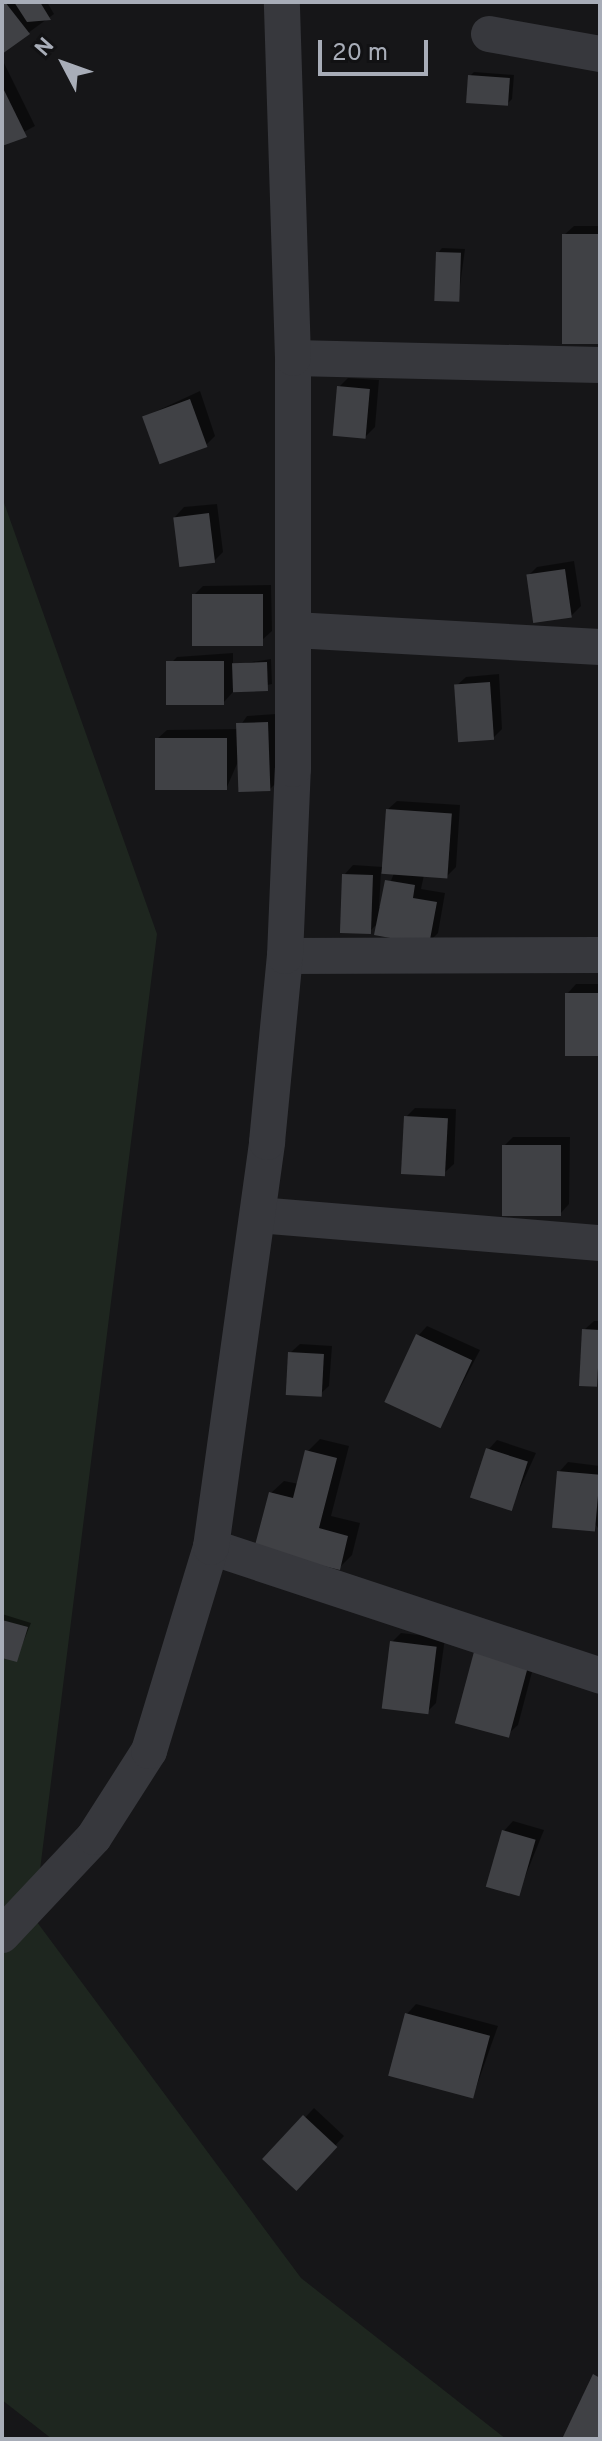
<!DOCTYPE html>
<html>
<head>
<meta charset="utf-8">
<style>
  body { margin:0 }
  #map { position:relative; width:602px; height:2441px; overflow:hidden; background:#161618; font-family:Overpass,sans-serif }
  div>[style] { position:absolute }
  .green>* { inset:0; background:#1e261f }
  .shadow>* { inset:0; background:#0007; transform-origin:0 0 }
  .building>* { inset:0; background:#404145; transform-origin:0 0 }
  .minor>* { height:36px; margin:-18px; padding:0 18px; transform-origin:18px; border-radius:18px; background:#37383d }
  span { translate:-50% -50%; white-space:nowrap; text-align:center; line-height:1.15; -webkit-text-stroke:8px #111113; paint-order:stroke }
  .frame { position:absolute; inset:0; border:4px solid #a8adb8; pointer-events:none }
  .north { position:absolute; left:24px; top:24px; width:80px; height:80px; -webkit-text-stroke:6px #111113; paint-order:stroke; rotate:311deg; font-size:22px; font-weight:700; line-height:32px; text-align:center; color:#a8adb8 }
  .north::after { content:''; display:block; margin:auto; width:28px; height:36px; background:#a8adb8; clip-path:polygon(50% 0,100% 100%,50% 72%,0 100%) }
  .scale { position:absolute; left:318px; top:40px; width:110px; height:36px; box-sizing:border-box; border:4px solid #a8adb8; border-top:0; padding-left:10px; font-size:24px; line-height:28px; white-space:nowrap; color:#a8adb8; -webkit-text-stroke:6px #111113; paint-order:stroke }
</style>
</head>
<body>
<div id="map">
  <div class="green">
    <i style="clip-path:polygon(2px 497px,157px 934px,34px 1918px,301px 2278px,506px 2439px,52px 2439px,2px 2400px)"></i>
  </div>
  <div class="shadow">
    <i style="clip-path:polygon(47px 2px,54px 14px,2px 52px,2px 4px)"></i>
    <i style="clip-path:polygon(3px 61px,35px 126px,2px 144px,2px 61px)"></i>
    <i style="clip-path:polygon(474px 72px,514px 75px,512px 99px,508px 103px,470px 76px)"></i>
    <i style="clip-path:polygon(574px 226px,600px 226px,600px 342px,564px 235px)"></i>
    <i style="clip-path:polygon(442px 248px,465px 249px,458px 300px,438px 253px)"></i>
    <i style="clip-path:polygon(348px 378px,379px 380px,375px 427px,366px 436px,339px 387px)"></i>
    <i style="clip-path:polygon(200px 391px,215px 436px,206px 445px,144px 417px)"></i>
    <i style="clip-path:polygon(217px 504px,223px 552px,214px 561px,175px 517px,184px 507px)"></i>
    <i style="clip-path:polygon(574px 561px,581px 606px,571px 616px,528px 576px,537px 567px)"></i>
    <i style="clip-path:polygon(271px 585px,272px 631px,262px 640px,194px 595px,203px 586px)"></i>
    <i style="clip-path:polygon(233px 653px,233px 665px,271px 659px,272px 684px,233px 692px,223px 703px,168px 666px,177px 657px)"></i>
    <i style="clip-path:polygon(499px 674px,502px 729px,493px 738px,456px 686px,466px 677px)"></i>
    <i style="clip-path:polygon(276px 714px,279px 780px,269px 790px,240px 757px,227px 787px,157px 739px,167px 730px,238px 729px,247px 716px)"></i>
    <i style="clip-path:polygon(evenodd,397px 801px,460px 805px,456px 867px,447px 876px,424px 875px,421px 889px,445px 893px,438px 933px,428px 943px,378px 923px,368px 933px,344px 875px,353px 865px,383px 867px,387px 810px,397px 801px,381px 872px,394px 873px,381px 907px,379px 907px,381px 872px)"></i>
    <i style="clip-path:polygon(576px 984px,600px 984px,600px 1053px,567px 994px)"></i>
    <i style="clip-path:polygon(415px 1108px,456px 1109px,454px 1164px,444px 1173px,406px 1117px)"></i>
    <i style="clip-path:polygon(513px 1137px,570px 1137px,569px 1204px,560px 1214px,504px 1146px)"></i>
    <i style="clip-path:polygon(594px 1321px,600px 1321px,600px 1384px,584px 1330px)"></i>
    <i style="clip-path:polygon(427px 1326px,480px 1350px,441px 1424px,418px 1336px)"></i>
    <i style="clip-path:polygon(300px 1344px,332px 1346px,329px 1386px,319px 1395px,290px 1353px)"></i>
    <i style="clip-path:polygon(320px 1439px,349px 1446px,331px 1516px,360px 1523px,352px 1555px,339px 1568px,271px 1493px,284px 1481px,299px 1484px,307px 1452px)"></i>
    <i style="clip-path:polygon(497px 1440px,536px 1453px,511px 1508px,488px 1450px)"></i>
    <i style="clip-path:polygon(568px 1462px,600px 1466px,600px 1531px,559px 1472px)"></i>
    <i style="clip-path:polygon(2px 1614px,31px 1623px,16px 1660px,2px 1656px)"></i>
    <i style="clip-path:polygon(401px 1633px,445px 1638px,436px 1703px,427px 1712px,392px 1642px)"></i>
    <i style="clip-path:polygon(477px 1649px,537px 1653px,518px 1725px,508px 1734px)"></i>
    <i style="clip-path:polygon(513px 1821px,544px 1830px,518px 1894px,504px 1831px)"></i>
    <i style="clip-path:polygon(416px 2004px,498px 2026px,473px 2096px,407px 2014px)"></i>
    <i style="left:314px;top:2108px;width:41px;height:71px;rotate:43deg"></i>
  </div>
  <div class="building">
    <i style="clip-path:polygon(5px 2px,30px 34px,2px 54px,2px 3px)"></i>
    <i style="clip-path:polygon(14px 2px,40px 2px,51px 20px,27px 22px)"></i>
    <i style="left:468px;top:75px;width:42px;height:28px;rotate:4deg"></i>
    <i style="clip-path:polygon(2px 86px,27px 137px,2px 146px)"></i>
    <i style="left:562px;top:234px;width:38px;height:110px"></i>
    <i style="left:436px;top:252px;width:25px;height:49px;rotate:2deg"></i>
    <i style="left:337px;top:386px;width:33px;height:50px;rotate:5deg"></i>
    <i style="left:190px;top:399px;width:51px;height:51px;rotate:70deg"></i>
    <i style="left:209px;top:513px;width:50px;height:36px;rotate:83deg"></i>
    <i style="left:565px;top:569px;width:49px;height:39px;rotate:82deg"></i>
    <i style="left:192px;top:594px;width:71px;height:52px"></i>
    <i style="left:224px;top:661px;width:44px;height:58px;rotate:90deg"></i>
    <i style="left:267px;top:662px;width:29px;height:35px;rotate:88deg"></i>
    <i style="left:490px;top:682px;width:58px;height:36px;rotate:86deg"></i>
    <i style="left:268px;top:722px;width:69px;height:32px;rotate:88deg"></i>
    <i style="left:155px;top:738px;width:72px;height:52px"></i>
    <i style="left:386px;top:809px;width:66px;height:65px;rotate:4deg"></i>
    <i style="left:342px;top:874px;width:31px;height:59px;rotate:2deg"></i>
    <i style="clip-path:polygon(385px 880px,415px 885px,413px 898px,437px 902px,429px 945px,374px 935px)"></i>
    <i style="left:565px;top:993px;width:35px;height:63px"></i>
    <i style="left:404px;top:1116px;width:44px;height:58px;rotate:3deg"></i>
    <i style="left:502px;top:1145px;width:59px;height:71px"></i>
    <i style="left:582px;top:1329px;width:18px;height:57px;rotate:3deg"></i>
    <i style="left:416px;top:1334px;width:62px;height:75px;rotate:25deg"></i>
    <i style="left:288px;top:1352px;width:36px;height:43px;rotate:3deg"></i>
    <i style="left:486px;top:1448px;width:44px;height:52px;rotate:18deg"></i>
    <i style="clip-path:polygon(305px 1450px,337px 1458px,319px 1528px,348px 1536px,340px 1570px,254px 1549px,269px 1492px,293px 1498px)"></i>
    <i style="left:557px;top:1471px;width:43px;height:57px;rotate:5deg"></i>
    <i style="clip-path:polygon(2px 1620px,28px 1627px,17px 1662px,2px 1658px)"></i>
    <i style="left:390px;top:1641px;width:47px;height:68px;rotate:7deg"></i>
    <i style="left:475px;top:1648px;width:56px;height:78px;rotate:15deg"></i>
    <i style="left:502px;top:1830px;width:35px;height:59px;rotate:16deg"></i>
    <i style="left:405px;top:2013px;width:88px;height:65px;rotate:15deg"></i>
    <i style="left:303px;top:2115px;width:47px;height:60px;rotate:43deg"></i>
    <i style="clip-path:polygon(593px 2374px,600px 2378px,600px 2439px,562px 2439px)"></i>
  </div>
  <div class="minor">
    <i style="left:489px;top:34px;width:113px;rotate:10.2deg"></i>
    <i style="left:293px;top:358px;width:307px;rotate:1.3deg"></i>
    <i style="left:294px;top:630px;width:306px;rotate:3.2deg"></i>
    <i style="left:285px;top:956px;width:315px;rotate:-0.2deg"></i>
    <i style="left:258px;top:1215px;width:343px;rotate:4.7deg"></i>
    <i style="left:211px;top:1547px;width:410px;rotate:18.3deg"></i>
    <i style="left:2px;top:1935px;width:134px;rotate:-46.8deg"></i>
    <i style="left:94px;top:1837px;width:102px;rotate:-57.4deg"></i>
    <i style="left:149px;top:1751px;width:213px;rotate:-73.1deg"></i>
    <i style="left:211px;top:1547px;width:409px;rotate:-82.1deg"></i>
    <i style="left:267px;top:1142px;width:187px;rotate:-84.5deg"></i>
    <i style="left:285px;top:956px;width:187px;rotate:-87.6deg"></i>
    <i style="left:293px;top:769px;width:411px;rotate:-90deg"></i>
    <i style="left:293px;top:358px;width:356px;rotate:-91.8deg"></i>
  </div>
  <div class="frame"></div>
  <div class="north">N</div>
  <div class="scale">20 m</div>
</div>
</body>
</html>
